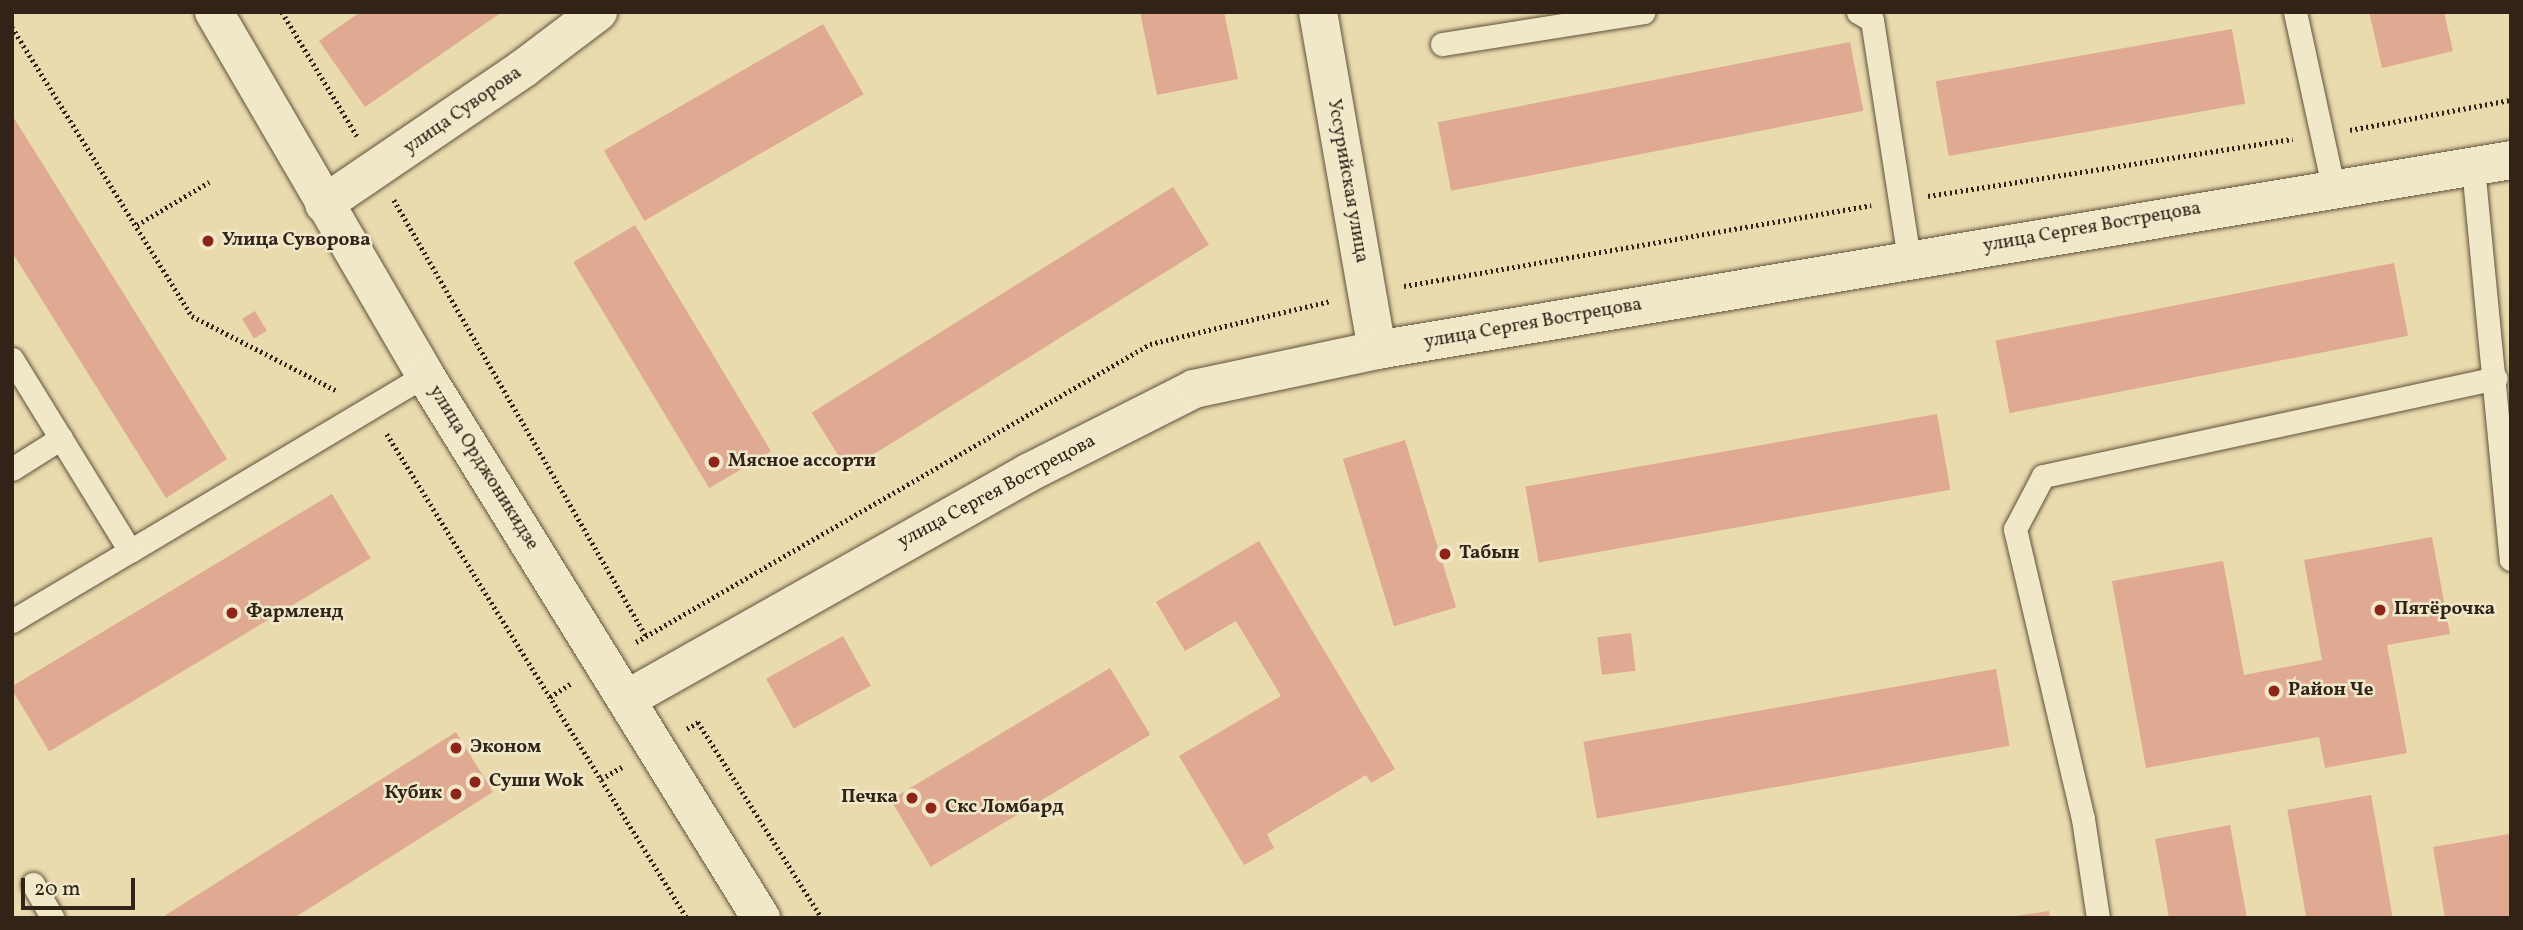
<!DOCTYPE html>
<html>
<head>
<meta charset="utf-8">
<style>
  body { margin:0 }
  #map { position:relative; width:2523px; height:930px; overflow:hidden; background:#e9dbad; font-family:Vollkorn,serif }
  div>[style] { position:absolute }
  .building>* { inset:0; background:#dfa992; transform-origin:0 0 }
  .path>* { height:4.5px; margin-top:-2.25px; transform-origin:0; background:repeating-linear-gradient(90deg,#322318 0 2px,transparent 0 5.5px) }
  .roads { filter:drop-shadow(0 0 2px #60513d) drop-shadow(0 0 2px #60513d) }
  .service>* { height:23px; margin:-11.5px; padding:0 11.5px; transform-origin:11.5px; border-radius:11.5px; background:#f1e8ca }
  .minor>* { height:38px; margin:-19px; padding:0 19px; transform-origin:19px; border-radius:19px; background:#f1e8ca }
  .secondary>* { height:38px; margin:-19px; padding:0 19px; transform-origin:19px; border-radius:19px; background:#f1e8ca }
  .dots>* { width:19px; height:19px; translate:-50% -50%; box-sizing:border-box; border:4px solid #f1e8ca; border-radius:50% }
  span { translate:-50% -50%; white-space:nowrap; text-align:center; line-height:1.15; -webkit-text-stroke:5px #f1e8ca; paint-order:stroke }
  .street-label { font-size:19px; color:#322318 }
  .poi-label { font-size:19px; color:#322318; font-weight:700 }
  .left { translate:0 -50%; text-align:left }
  .right { translate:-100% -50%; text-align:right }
  .frame { position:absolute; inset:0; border:14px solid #322318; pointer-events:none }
  .scale { position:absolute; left:21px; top:878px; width:114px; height:32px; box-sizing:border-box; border:4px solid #322318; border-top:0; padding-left:9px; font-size:21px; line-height:24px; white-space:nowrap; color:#322318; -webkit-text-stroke:5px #f1e8ca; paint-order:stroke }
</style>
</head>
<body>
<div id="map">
  <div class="building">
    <i style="clip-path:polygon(360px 12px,502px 12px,365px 107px,319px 41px)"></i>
    <i style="clip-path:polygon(1140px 12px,1224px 12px,1238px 79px,1157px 95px)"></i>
    <i style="clip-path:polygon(2369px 12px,2444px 12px,2453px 51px,2382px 68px)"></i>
    <i style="left:823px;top:24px;width:81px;height:253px;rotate:60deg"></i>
    <i style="left:2232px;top:29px;width:76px;height:301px;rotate:80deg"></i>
    <i style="left:1850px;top:42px;width:70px;height:420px;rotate:79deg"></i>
    <i style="clip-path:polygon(12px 115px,227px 459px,166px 498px,12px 252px)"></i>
    <i style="left:1173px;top:187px;width:68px;height:426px;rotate:58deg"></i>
    <i style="left:635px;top:225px;width:264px;height:72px;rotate:59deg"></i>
    <i style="left:2394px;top:263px;width:74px;height:406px;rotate:79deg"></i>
    <i style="left:255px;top:311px;width:23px;height:15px;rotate:59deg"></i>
    <i style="left:1937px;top:414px;width:77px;height:418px;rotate:80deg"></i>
    <i style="left:1405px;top:440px;width:175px;height:65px;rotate:73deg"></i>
    <i style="left:332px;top:494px;width:75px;height:375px;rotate:59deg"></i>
    <i style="clip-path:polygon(2432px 537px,2450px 634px,2387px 645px,2407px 753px,2325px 768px,2319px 737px,2146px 768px,2112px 581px,2223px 561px,2244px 675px,2322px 660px,2304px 560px)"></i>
    <i style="clip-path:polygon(1259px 541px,1395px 769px,1371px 783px,1366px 775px,1267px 834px,1274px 848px,1244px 865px,1179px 756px,1281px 696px,1236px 621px,1185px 651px,1156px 602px)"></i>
    <i style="left:1631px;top:633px;width:38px;height:34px;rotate:83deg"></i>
    <i style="left:843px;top:636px;width:57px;height:88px;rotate:61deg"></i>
    <i style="left:1110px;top:668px;width:78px;height:256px;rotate:59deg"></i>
    <i style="left:1996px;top:669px;width:78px;height:419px;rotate:80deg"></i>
    <i style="clip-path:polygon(456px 732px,493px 792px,294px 918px,161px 918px)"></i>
    <i style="left:2371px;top:795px;width:125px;height:85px;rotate:80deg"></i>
    <i style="clip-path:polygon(2230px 825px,2247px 918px,2169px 918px,2155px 839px)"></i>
    <i style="clip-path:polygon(2509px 834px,2511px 918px,2445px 918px,2433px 847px)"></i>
    <i style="clip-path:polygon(2049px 911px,2050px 918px,2015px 918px,2015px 916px)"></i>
  </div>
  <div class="path">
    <i style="left:282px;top:12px;width:145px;rotate:58.8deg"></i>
    <i style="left:12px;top:27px;width:340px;rotate:58.1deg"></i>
    <i style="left:192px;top:316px;width:163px;rotate:27.3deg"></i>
    <i style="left:2350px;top:130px;width:164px;rotate:-10.6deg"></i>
    <i style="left:1928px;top:196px;width:369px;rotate:-8.9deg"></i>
    <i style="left:394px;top:200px;width:504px;rotate:59.97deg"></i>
    <i style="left:137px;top:225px;width:84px;rotate:-30.8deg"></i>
    <i style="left:1404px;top:286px;width:474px;rotate:-9.8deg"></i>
    <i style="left:387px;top:434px;width:569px;rotate:58.21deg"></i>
    <i style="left:636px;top:642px;width:594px;rotate:-30.1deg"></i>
    <i style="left:1150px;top:344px;width:185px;rotate:-13.4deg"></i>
    <i style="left:550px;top:697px;width:24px;rotate:-33deg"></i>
    <i style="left:687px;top:729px;width:13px;rotate:-32deg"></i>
    <i style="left:698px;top:722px;width:232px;rotate:57.7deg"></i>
    <i style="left:601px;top:779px;width:24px;rotate:-30deg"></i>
  </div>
  <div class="roads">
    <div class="service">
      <i style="left:1858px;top:12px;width:16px;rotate:30deg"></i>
      <i style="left:1872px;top:20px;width:242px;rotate:81.2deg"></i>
      <i style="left:2295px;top:12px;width:179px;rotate:77.7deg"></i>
      <i style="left:1442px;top:44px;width:204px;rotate:-9deg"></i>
      <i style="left:2473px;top:167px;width:394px;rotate:84.5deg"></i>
      <i style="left:12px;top:359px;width:225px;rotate:58.4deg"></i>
      <i style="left:130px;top:551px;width:344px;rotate:-30.8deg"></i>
      <i style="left:12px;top:469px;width:58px;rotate:-32.3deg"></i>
      <i style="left:12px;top:621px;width:137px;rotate:-30.7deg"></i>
      <i style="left:33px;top:884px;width:39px;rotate:60deg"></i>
      <i style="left:2098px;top:918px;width:100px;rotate:-98.6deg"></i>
      <i style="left:2083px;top:819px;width:298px;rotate:-103.2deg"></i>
      <i style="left:2015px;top:529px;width:60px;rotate:-62.2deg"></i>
      <i style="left:2043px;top:476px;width:463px;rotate:-12.2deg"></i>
    </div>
    <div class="minor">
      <i style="left:1318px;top:12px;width:343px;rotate:80.1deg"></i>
      <i style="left:324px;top:204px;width:242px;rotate:-34.2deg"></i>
      <i style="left:524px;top:68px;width:93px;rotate:-37.1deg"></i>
      <i style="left:627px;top:699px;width:460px;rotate:-29.4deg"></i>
      <i style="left:1028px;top:473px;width:186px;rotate:-26.8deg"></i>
      <i style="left:1194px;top:389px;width:187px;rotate:-12deg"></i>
      <i style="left:1377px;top:350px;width:1150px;rotate:-9.51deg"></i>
    </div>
    <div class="secondary">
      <i style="left:214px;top:12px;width:420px;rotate:59.8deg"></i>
      <i style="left:425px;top:375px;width:639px;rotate:58.25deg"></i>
    </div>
  </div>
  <div class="dots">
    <i style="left:208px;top:241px;background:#8f2418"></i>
    <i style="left:714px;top:462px;background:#8f2418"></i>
    <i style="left:1445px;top:554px;background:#8f2418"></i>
    <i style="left:2380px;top:610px;background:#8f2418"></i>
    <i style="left:232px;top:613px;background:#8f2418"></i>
    <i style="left:2274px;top:691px;background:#8f2418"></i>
    <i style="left:456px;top:748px;background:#8f2418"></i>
    <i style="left:475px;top:782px;background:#8f2418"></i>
    <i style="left:456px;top:794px;background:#8f2418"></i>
    <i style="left:912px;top:798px;background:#8f2418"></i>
    <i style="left:931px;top:808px;background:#8f2418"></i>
  </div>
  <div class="street-label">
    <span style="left:463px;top:111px;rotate:-35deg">улица Суворова</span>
    <span style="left:1347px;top:181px;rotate:80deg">Уссурийская улица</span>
    <span style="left:2092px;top:228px;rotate:-10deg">улица Сергея Вострецова</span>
    <span style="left:1533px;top:324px;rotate:-10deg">улица Сергея Вострецова</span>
    <span style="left:483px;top:468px;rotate:58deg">улица Орджоникидзе</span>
    <span style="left:997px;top:492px;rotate:-28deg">улица Сергея Вострецова</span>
  </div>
  <div class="poi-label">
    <span class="left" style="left:222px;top:241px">Улица Суворова</span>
    <span class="left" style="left:728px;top:462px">Мясное ассорти</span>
    <span class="left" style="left:1459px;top:554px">Табын</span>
    <span class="left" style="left:2394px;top:610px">Пятёрочка</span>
    <span class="left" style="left:246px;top:613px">Фармленд</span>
    <span class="left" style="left:2288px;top:691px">Район Че</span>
    <span class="left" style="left:470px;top:748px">Эконом</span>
    <span class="left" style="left:489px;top:782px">Суши Wok</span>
    <span class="right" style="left:442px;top:794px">Кубик</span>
    <span class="right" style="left:898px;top:798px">Печка</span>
    <span class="left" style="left:945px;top:808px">Скс Ломбард</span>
  </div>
  <div class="frame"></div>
  <div class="scale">20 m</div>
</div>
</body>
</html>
